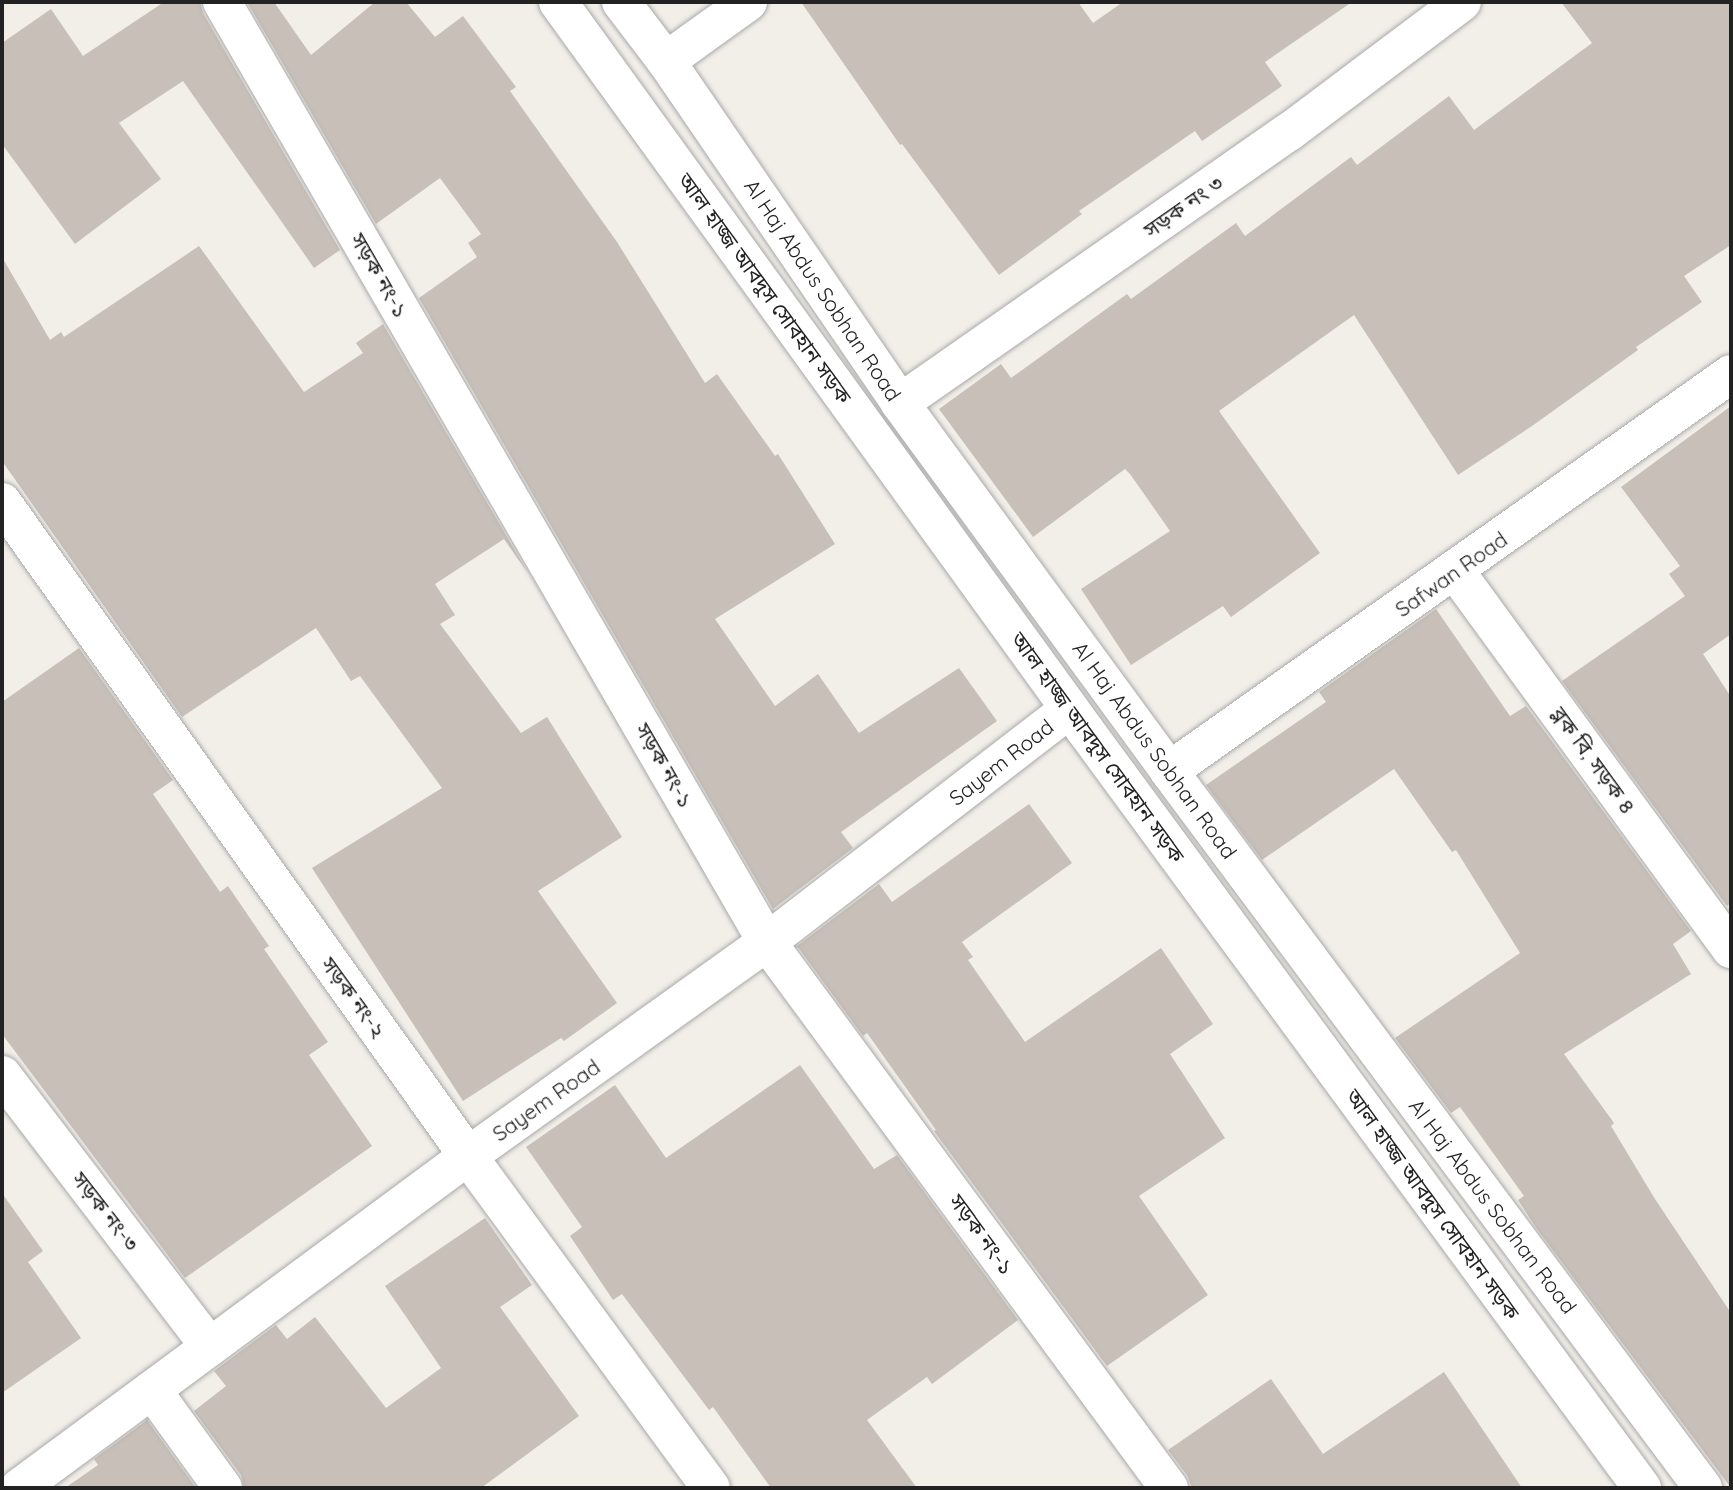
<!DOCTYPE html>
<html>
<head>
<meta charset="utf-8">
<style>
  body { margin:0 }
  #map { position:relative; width:1733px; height:1490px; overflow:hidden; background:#f2efe9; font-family:Quicksand,"Noto Sans Bengali",sans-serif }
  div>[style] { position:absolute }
  .building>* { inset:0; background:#c7bfb8 }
  .roads { filter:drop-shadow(0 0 2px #a9a9a9) drop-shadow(0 0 2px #a9a9a9) }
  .minor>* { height:38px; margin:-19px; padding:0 19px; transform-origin:19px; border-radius:19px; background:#fff }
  span { translate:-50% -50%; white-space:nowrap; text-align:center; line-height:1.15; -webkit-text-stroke:6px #fff; paint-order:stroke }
  .street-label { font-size:21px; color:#222 }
  .frame { position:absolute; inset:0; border:4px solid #222; pointer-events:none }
</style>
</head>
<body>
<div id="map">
  <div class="building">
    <i style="clip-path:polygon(164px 2px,200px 2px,203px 13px,340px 250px,314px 268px,183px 81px,119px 123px,161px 179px,75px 244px,2px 144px,2px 43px,51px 9px,83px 56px)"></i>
    <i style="clip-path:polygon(247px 2px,274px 2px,311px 55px,375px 2px,406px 2px,435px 37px,463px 16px,516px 87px,510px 91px,617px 242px,705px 383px,717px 374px,775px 456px,778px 454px,835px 544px,715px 619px,775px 706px,818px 674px,859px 733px,959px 668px,997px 721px,841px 832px,853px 848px,773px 909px,419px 298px,477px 257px,468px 243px,481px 234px,440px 178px,376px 224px)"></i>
    <i style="clip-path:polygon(801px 2px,1078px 2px,1093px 23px,1123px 2px,1352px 2px,1265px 62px,1282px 86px,1202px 141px,1195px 131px,1079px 211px,1082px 214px,999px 275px,902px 144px,900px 145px)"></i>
    <i style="clip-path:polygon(1561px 2px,1731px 2px,1731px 245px,1684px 276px,1702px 302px,1636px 347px,1638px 350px,1532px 426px,1458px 475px,1354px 315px,1219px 411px,1320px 553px,1231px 617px,1223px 606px,1131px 665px,1081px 589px,1170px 531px,1130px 474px,1125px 469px,1033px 537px,939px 409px,1001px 364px,1011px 378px,1127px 294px,1131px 299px,1236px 223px,1245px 236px,1351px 157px,1357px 165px,1449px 96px,1474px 130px,1592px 43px)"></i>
    <i style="clip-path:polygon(199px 246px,304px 392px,363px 353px,356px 343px,383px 324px,528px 573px,504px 539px,435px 584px,455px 615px,440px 624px,521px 733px,547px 717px,622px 837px,538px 891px,617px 1003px,564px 1041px,561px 1038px,463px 1101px,312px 868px,442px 788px,360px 676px,351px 681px,316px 628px,182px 717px,2px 461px,2px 257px,50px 340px,61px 332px,64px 337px)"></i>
    <i style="clip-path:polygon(1731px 406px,1731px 634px,1703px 654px,1731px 697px,1731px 903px,1727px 906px,1562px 681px,1685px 596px,1669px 574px,1680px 566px,1621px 487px)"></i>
    <i style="clip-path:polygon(1436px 609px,1510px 716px,1526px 706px,1691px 931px,1673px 944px,1691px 974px,1564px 1054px,1614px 1123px,1611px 1126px,1655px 1199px,1731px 1313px,1731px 1488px,1537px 1229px,1518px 1200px,1524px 1196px,1460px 1107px,1451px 1113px,1395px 1038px,1520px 953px,1456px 850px,1452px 852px,1394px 769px,1262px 860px,1206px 785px,1326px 702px,1319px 692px)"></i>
    <i style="clip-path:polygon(79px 648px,173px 780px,153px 794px,220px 892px,228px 886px,269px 946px,264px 949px,328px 1042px,309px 1055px,372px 1146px,185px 1278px,2px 1034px,2px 702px)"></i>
    <i style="clip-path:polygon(1029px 804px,1072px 863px,962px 942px,973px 957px,968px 960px,1025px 1042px,1161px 948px,1213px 1024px,1170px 1054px,1225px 1138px,1139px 1196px,1208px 1295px,1107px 1366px,934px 1131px,936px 1130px,867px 1033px,863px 1036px,797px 946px,879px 884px,892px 902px)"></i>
    <i style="clip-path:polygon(800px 1065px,874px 1169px,897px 1155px,1018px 1320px,932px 1384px,927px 1377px,867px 1420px,917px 1488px,771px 1488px,713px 1407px,709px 1410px,622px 1294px,613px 1300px,570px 1236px,582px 1227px,526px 1147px,615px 1085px,666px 1158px)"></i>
    <i style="clip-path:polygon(2px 1193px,43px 1251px,28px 1262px,81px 1338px,2px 1393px)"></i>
    <i style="clip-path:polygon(485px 1218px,532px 1285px,500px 1307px,579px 1416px,481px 1488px,244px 1488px,241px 1475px,194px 1411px,226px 1386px,214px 1371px,276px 1325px,287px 1339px,315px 1317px,386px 1408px,441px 1368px,385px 1286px)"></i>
    <i style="clip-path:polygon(1444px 1372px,1522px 1488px,1192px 1488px,1187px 1475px,1168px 1450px,1271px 1379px,1323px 1454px)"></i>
    <i style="clip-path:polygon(147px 1420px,196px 1488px,65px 1488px,98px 1465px,94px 1459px)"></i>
  </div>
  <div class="roads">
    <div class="minor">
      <i style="left:222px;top:2px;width:1087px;rotate:59.9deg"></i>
      <i style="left:767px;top:942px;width:678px;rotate:53.64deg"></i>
      <i style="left:558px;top:2px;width:899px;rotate:54.1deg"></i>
      <i style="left:1085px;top:730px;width:941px;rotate:53.69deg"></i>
      <i style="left:621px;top:2px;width:74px;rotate:52.7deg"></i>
      <i style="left:666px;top:61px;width:414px;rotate:55.6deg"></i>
      <i style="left:900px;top:403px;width:456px;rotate:53.8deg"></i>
      <i style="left:1169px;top:771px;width:894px;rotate:53.32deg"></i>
      <i style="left:666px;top:61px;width:101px;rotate:-35.7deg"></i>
      <i style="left:900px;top:403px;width:474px;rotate:-34.9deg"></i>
      <i style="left:1289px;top:132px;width:216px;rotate:-36.9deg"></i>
      <i style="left:2px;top:502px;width:803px;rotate:54.53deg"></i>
      <i style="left:468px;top:1156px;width:411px;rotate:53.8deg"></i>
      <i style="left:1456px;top:572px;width:467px;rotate:53.9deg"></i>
      <i style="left:1169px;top:771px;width:688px;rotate:-35.24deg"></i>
      <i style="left:2px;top:1075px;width:342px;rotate:52.6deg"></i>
      <i style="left:152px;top:1390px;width:121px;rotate:54.1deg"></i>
      <i style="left:19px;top:1488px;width:558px;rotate:-36.48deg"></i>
      <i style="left:468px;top:1156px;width:368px;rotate:-35.6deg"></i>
      <i style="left:767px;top:942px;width:382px;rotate:-37.6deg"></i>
    </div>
  </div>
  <div class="street-label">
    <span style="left:1183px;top:206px;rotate:-35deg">সড়ক নং ৩</span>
    <span style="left:380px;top:275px;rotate:60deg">সড়ক নং-১</span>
    <span style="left:765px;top:288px;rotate:54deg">আল হাজ্জ আবদুস সোবহান সড়ক</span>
    <span style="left:823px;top:290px;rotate:56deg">Al Haj Abdus Sobhan Road</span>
    <span style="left:1451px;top:574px;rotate:-35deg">Safwan Road</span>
    <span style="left:1098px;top:747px;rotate:54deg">আল হাজ্জ আবদুস সোবহান সড়ক</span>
    <span style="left:1155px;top:750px;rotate:54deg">Al Haj Abdus Sobhan Road</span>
    <span style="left:1594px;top:760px;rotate:54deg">ব্লক বি, সড়ক ৪</span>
    <span style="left:1001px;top:762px;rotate:-38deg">Sayem Road</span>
    <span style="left:665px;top:765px;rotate:60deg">সড়ক নং-১</span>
    <span style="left:354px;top:997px;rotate:54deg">সড়ক নং-২</span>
    <span style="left:546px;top:1100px;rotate:-35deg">Sayem Road</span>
    <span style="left:1433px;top:1204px;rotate:54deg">আল হাজ্জ আবদুস সোবহান সড়ক</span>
    <span style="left:1493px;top:1206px;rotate:53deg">Al Haj Abdus Sobhan Road</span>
    <span style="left:106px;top:1211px;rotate:52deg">সড়ক নং-৩</span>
    <span style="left:982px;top:1234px;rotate:54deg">সড়ক নং-১</span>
  </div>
  <div class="frame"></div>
</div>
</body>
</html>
